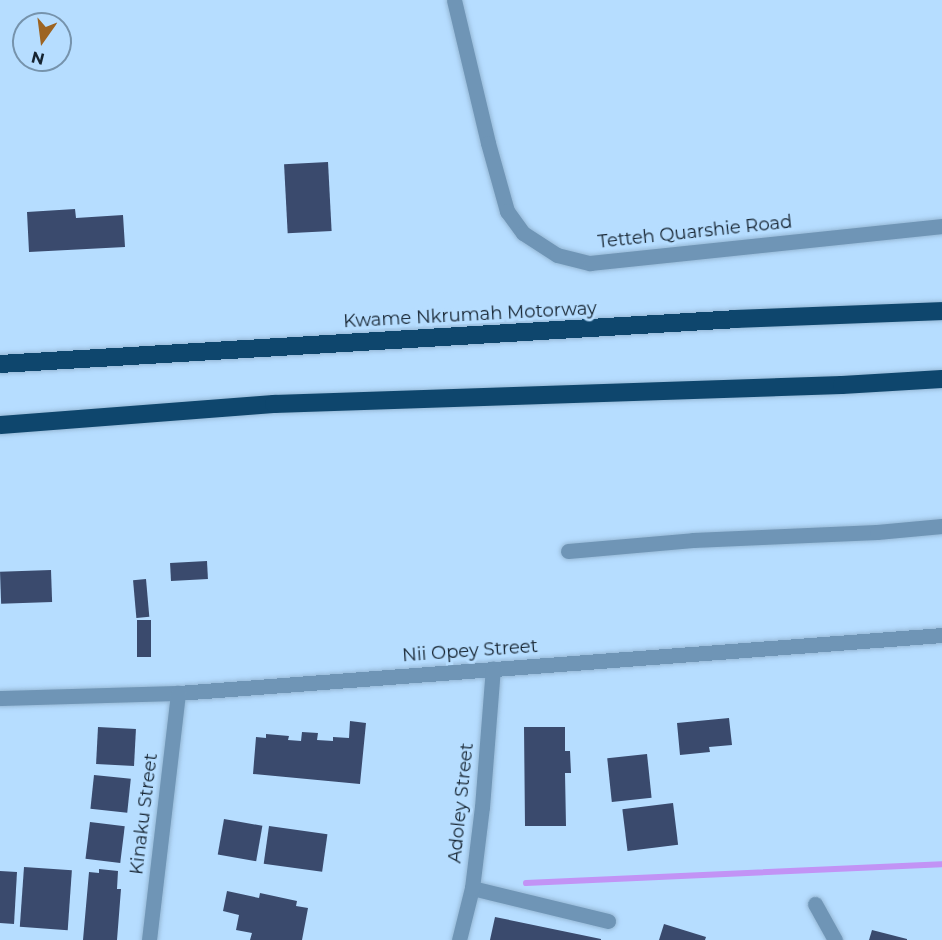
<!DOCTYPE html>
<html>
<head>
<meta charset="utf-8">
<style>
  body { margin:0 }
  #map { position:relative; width:942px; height:940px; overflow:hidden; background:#b6ddff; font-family:Montserrat,sans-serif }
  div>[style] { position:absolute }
  .stream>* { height:6px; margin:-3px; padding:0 3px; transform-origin:3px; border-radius:3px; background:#c293f5 }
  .building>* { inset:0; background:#3a4a6d; transform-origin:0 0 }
  .roads { filter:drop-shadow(0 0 2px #96b8d6) drop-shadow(0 0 2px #96b8d6) }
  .minor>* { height:15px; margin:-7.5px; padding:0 7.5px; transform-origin:7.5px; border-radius:7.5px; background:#6f95b6 }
  .highway>* { height:18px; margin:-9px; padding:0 9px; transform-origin:9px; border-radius:9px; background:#0e466d }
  span { translate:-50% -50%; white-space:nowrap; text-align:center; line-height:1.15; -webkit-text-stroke:6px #b6ddff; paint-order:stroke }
  .street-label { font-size:18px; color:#152330 }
  .north { position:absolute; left:12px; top:12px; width:60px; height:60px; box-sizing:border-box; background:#b6ddff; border:2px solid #7693ac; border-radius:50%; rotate:194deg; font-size:16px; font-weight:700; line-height:24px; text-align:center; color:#152330 }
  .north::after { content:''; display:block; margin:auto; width:21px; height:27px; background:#9d6422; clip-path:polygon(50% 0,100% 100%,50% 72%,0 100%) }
</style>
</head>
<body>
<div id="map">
  <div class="stream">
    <i style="left:526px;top:883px;width:416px;rotate:-2.6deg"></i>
  </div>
  <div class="building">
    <i style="left:328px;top:162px;width:69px;height:44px;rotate:87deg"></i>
    <i style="clip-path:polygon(75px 209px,76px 218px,123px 215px,125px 247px,29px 252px,27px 212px)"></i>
    <i style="left:207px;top:561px;width:18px;height:37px;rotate:87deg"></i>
    <i style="left:51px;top:570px;width:32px;height:51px;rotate:88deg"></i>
    <i style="left:146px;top:579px;width:38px;height:13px;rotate:85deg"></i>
    <i style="left:137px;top:620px;width:14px;height:37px"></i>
    <i style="clip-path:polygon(729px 718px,732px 745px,709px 747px,710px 752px,680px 755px,677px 723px)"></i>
    <i style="clip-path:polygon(350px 721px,366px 723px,360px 784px,253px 774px,256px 737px,266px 738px,266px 734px,289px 736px,288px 740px,301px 741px,302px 732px,318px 733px,317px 740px,333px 741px,333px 737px,349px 738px)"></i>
    <i style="left:98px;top:727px;width:38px;height:37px;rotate:3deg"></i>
    <i style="clip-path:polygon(524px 727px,565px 727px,565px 751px,570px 751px,571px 773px,565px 773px,566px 826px,525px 826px)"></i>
    <i style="left:647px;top:754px;width:44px;height:40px;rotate:84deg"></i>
    <i style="left:94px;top:775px;width:37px;height:34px;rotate:6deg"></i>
    <i style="left:673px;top:803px;width:42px;height:51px;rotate:83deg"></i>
    <i style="left:224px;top:819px;width:39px;height:36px;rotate:10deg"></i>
    <i style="left:90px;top:822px;width:35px;height:37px;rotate:7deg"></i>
    <i style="left:269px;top:826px;width:59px;height:38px;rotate:8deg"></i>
    <i style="left:24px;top:867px;width:48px;height:60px;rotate:4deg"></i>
    <i style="clip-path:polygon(99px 869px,118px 871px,117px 889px,121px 889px,117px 940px,83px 940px,89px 872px,99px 873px)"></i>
    <i style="clip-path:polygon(0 871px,17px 872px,14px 924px,0 923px)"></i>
    <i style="clip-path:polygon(227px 891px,259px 898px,260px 893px,297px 901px,296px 906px,308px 908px,302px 940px,250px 940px,252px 933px,236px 930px,239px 915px,223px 911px)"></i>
    <i style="clip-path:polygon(495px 917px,601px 939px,601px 940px,490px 940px)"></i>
    <i style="clip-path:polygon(664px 924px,706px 937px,705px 940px,659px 940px)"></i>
    <i style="clip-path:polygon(872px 930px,907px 939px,907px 940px,869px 940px)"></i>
  </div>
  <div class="roads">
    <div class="minor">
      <i style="left:454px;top:0;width:147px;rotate:76.6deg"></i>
      <i style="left:488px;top:143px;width:71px;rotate:74.4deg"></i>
      <i style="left:507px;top:211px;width:27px;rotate:54deg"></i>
      <i style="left:523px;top:233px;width:40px;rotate:32.9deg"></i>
      <i style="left:557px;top:255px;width:34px;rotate:14deg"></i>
      <i style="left:590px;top:263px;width:354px;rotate:-6deg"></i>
      <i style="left:568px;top:551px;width:125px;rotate:-5deg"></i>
      <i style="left:693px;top:540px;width:184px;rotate:-2.5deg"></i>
      <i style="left:877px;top:532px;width:65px;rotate:-5.3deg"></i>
      <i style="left:0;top:698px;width:178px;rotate:-1.6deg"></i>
      <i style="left:178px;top:693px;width:766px;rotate:-4.34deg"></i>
      <i style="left:472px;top:888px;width:140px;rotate:13.6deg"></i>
      <i style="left:815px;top:904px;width:41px;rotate:60.9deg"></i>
      <i style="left:149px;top:940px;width:249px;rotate:-83.3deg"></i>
      <i style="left:459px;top:940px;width:54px;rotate:-76deg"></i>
      <i style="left:472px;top:888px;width:82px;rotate:-83deg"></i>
      <i style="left:482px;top:807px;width:139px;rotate:-85.5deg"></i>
    </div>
    <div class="highway">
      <i style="left:0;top:364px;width:738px;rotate:-3.49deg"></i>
      <i style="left:737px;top:319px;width:205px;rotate:-2.2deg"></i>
      <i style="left:0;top:425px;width:275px;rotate:-4.4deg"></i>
      <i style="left:274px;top:404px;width:568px;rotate:-1.92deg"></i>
      <i style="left:842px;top:385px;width:100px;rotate:-3.4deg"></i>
    </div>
  </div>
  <div class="street-label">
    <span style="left:695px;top:232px;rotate:-6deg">Tetteh Quarshie Road</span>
    <span style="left:470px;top:315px;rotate:-3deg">Kwame Nkrumah Motorway</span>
    <span style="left:470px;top:651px;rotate:-4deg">Nii Opey Street</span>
    <span style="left:461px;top:803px;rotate:-84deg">Adoley Street</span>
    <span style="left:144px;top:814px;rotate:-83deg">Kinaku Street</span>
  </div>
  <div class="north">N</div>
</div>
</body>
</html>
